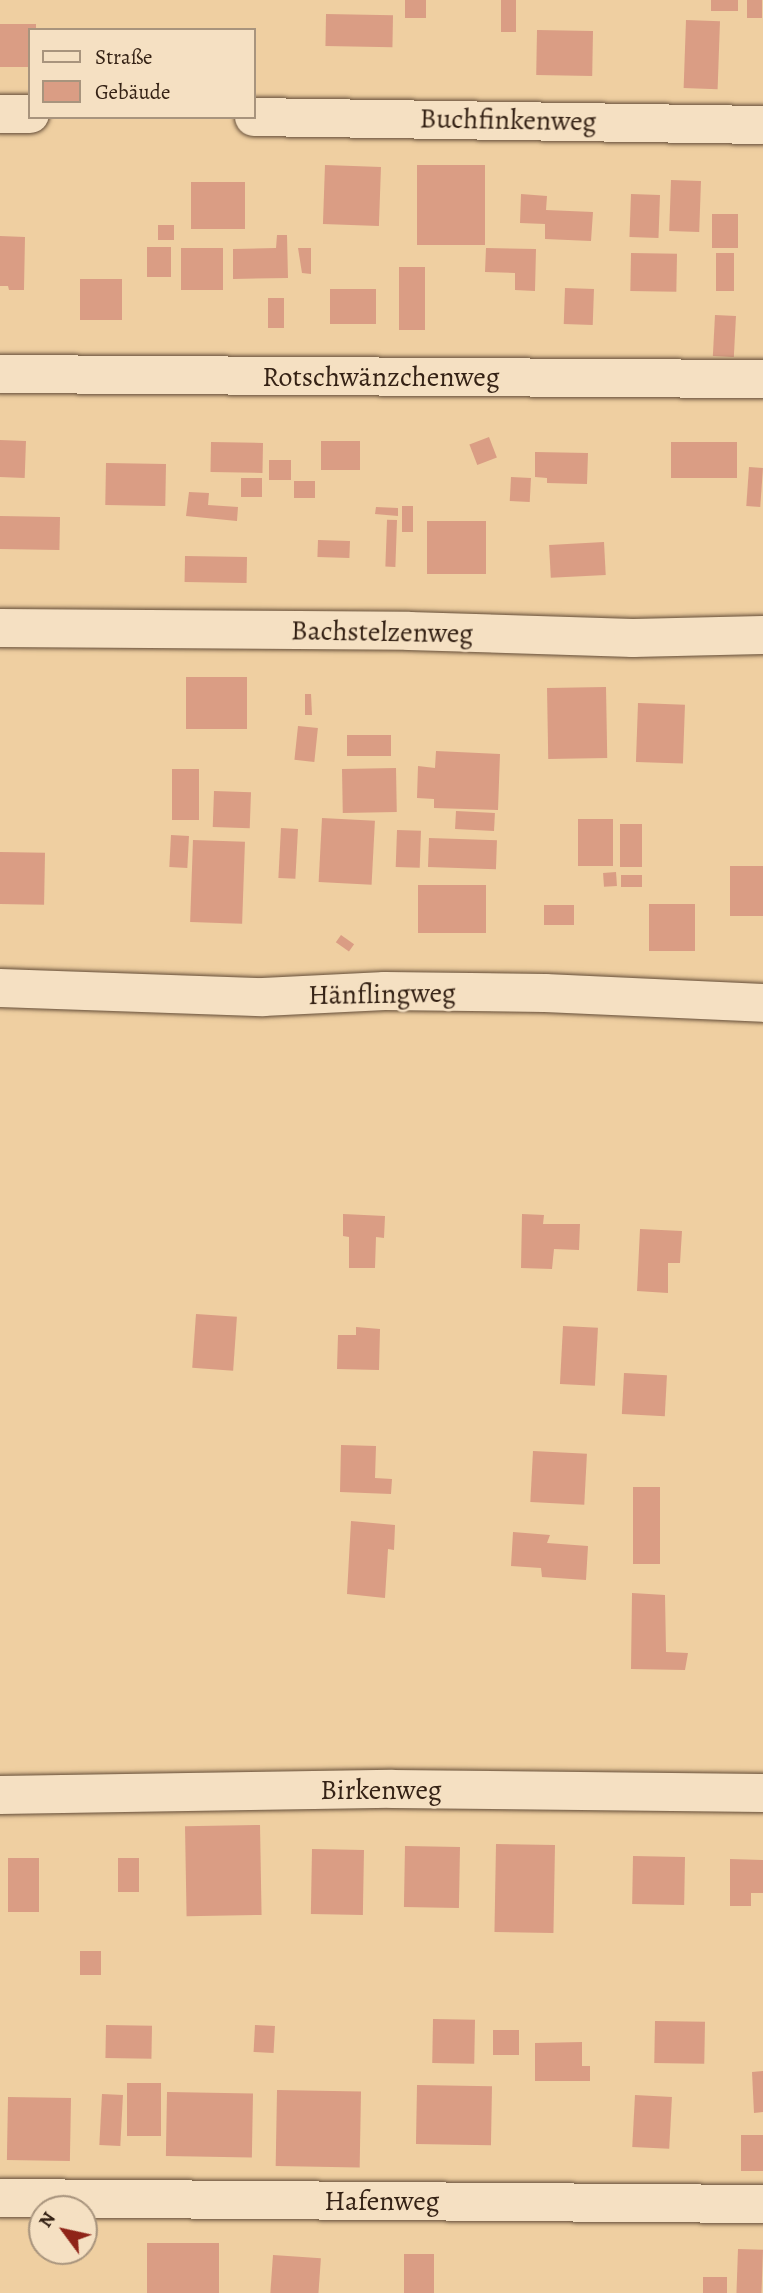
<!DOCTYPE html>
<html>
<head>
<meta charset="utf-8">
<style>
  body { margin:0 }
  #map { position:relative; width:763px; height:2293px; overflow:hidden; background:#efcfa1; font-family:Alegreya,serif }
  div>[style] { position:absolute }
  .building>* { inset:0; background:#da9d84; transform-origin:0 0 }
  .roads { filter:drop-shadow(0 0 2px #644d38) drop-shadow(0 0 2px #644d38) }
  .minor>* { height:38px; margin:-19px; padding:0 19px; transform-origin:19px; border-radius:19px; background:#f5e0c2 }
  span { translate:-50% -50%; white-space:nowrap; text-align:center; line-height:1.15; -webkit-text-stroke:5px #f5e0c2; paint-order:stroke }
  .street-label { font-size:28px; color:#352215 }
  .legend { position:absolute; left:28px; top:28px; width:228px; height:91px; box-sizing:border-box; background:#f5e0c2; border:2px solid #a8947d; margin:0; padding:9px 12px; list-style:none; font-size:21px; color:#352215 }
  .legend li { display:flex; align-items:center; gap:14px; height:35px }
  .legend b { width:35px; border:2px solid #a8947d }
  .north { position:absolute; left:28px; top:2195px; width:70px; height:70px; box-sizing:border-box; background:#f5e0c2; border:2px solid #a8947d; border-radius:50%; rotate:303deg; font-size:19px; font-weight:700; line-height:28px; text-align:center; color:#352215 }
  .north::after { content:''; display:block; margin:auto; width:24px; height:32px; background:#8f2418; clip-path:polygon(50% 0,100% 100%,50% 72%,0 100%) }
</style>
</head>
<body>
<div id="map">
  <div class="building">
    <i style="left:405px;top:0;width:21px;height:18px"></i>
    <i style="left:501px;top:0;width:15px;height:32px"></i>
    <i style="left:711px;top:0;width:27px;height:11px"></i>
    <i style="left:747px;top:0;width:15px;height:18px"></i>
    <i style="left:326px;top:14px;width:67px;height:32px;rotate:1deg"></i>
    <i style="left:686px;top:20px;width:34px;height:68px;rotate:2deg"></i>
    <i style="clip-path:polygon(0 24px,36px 24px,36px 30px,30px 30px,30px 67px,0 67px)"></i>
    <i style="left:537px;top:30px;width:56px;height:45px;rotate:1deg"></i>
    <i style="left:325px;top:165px;width:56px;height:59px;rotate:2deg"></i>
    <i style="left:485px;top:165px;width:80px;height:68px;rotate:90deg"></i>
    <i style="left:671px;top:180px;width:30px;height:51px;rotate:2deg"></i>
    <i style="left:191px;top:182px;width:54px;height:47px"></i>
    <i style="clip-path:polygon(521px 194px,547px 196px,546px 210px,593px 212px,591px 241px,545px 239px,545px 224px,520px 223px)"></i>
    <i style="left:631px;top:194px;width:29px;height:43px;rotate:2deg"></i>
    <i style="left:712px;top:214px;width:26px;height:34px"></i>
    <i style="left:158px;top:225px;width:16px;height:15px"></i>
    <i style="clip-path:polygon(277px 235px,287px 235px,288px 278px,233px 279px,233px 249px,276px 248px)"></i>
    <i style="clip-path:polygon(0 236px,25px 237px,24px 290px,9px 290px,8px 286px,0 286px)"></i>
    <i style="left:147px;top:247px;width:24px;height:30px"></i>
    <i style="left:181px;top:248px;width:42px;height:42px"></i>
    <i style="clip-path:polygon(298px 248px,311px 248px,311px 274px,302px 273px)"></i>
    <i style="clip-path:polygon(486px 248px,536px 249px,535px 291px,515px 290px,515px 273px,485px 272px)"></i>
    <i style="left:631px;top:253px;width:46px;height:38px;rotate:1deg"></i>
    <i style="left:716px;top:253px;width:18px;height:38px"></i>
    <i style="left:399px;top:267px;width:26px;height:63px"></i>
    <i style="left:122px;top:279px;width:41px;height:42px;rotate:90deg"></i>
    <i style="left:565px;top:288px;width:29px;height:36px;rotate:2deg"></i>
    <i style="left:330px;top:289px;width:46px;height:35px"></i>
    <i style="left:268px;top:298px;width:16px;height:30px"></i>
    <i style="left:715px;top:315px;width:21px;height:41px;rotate:3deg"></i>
    <i style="left:489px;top:437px;width:22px;height:21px;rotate:69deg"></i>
    <i style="left:0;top:440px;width:26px;height:37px;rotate:2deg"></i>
    <i style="left:321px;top:441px;width:39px;height:29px"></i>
    <i style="left:211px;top:442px;width:52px;height:30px;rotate:1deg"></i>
    <i style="left:737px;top:442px;width:36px;height:66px;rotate:90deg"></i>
    <i style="clip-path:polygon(535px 452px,588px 453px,587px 484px,547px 483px,547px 478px,535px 477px)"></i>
    <i style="left:269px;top:460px;width:22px;height:20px"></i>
    <i style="left:106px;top:463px;width:60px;height:42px;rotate:1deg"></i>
    <i style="left:749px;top:467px;width:14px;height:39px;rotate:4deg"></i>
    <i style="left:511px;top:477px;width:20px;height:24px;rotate:3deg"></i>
    <i style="left:241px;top:478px;width:21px;height:19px"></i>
    <i style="left:294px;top:481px;width:21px;height:17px"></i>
    <i style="clip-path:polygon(189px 492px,209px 493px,208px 505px,238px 507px,237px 521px,186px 516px)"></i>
    <i style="left:402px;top:506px;width:11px;height:26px"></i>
    <i style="clip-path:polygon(376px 507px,398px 508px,398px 516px,375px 514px)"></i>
    <i style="left:0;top:516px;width:60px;height:33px;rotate:1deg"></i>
    <i style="left:397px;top:520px;width:47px;height:10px;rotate:92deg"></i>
    <i style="left:486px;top:521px;width:53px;height:59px;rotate:90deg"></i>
    <i style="left:318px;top:540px;width:32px;height:17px;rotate:2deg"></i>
    <i style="left:604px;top:542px;width:33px;height:55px;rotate:87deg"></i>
    <i style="left:185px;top:556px;width:62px;height:26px;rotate:1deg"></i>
    <i style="left:186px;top:677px;width:61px;height:52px"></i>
    <i style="left:606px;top:687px;width:71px;height:59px;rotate:89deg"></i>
    <i style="clip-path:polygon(305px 694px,311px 694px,312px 715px,305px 715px)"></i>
    <i style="left:638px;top:703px;width:47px;height:59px;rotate:2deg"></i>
    <i style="left:298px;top:726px;width:20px;height:34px;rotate:6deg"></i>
    <i style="left:347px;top:735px;width:44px;height:21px"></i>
    <i style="clip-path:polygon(436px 751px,500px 754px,498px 810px,434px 808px,434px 799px,417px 798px,418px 766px,435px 768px)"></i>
    <i style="left:396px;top:768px;width:44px;height:54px;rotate:89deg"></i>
    <i style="left:172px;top:769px;width:27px;height:51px"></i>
    <i style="left:214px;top:791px;width:37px;height:36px;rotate:2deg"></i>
    <i style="left:456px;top:811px;width:39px;height:18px;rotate:3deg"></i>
    <i style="left:322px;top:818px;width:53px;height:64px;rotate:3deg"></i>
    <i style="left:578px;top:819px;width:35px;height:47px"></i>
    <i style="left:620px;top:824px;width:22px;height:43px"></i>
    <i style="left:281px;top:828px;width:17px;height:50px;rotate:3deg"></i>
    <i style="left:397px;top:830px;width:24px;height:37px;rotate:2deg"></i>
    <i style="left:171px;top:835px;width:18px;height:32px;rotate:3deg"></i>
    <i style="left:429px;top:838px;width:68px;height:29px;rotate:2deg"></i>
    <i style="left:193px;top:840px;width:52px;height:82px;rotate:2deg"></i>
    <i style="left:0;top:852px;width:45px;height:52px;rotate:1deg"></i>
    <i style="left:730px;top:866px;width:33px;height:50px"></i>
    <i style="left:616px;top:872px;width:14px;height:13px;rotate:86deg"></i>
    <i style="left:621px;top:875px;width:21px;height:12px"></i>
    <i style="left:418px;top:885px;width:68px;height:48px"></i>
    <i style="left:649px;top:904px;width:46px;height:47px"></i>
    <i style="left:544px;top:905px;width:30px;height:20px"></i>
    <i style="left:341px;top:935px;width:16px;height:9px;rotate:35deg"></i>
    <i style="clip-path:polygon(343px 1214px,385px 1216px,384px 1238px,376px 1237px,375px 1268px,349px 1268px,349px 1237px,343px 1236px)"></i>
    <i style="clip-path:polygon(522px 1214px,544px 1215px,543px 1224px,580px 1224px,579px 1250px,554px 1249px,552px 1269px,521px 1268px)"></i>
    <i style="clip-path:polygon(640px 1229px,682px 1231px,680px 1263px,668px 1263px,668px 1293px,637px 1291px)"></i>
    <i style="left:196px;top:1314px;width:41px;height:54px;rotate:4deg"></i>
    <i style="left:563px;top:1326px;width:35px;height:58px;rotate:3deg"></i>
    <i style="clip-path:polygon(356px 1327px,380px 1329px,379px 1370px,337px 1369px,338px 1335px,356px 1335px)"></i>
    <i style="left:624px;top:1373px;width:43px;height:41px;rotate:3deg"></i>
    <i style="clip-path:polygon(341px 1445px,376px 1446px,375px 1478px,392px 1479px,391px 1494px,340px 1492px)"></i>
    <i style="left:533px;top:1451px;width:54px;height:51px;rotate:3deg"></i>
    <i style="left:633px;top:1487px;width:27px;height:77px"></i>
    <i style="clip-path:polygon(351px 1521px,395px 1525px,394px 1550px,388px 1549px,385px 1598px,347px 1594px)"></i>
    <i style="clip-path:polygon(513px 1532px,550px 1535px,547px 1543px,588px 1546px,586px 1580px,542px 1577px,541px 1568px,511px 1566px)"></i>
    <i style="clip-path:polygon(632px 1593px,665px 1595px,666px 1652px,688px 1653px,685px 1670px,631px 1669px)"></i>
    <i style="left:260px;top:1825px;width:90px;height:75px;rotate:89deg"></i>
    <i style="left:496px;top:1844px;width:59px;height:88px;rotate:1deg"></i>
    <i style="left:405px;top:1846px;width:55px;height:61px;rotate:1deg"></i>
    <i style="left:312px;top:1849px;width:52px;height:65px;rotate:1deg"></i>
    <i style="left:633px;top:1856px;width:52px;height:48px;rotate:1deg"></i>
    <i style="left:8px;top:1858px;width:31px;height:54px"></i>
    <i style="left:118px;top:1858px;width:21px;height:34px"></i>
    <i style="clip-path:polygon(730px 1859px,763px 1860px,763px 1893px,751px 1893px,751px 1906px,730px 1906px)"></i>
    <i style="left:80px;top:1951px;width:21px;height:24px"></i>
    <i style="left:433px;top:2019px;width:42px;height:44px;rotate:1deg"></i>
    <i style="left:655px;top:2021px;width:50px;height:42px;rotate:1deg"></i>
    <i style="left:106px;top:2025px;width:46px;height:33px;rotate:1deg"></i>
    <i style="left:255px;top:2025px;width:20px;height:27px;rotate:3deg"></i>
    <i style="left:493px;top:2030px;width:26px;height:25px"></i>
    <i style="clip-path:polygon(582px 2042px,582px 2066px,590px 2066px,590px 2081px,535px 2081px,535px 2043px)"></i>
    <i style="clip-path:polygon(763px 2071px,763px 2112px,754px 2113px,752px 2072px)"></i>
    <i style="left:127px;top:2083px;width:34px;height:53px"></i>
    <i style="left:417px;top:2085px;width:75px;height:59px;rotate:1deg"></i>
    <i style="left:277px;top:2090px;width:84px;height:76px;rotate:1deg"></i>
    <i style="left:167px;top:2092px;width:86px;height:64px;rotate:1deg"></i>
    <i style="left:102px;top:2094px;width:21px;height:51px;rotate:3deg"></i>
    <i style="left:635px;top:2095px;width:37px;height:52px;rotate:3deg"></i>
    <i style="left:8px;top:2097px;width:63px;height:63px;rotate:1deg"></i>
    <i style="left:741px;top:2135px;width:22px;height:36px"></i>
    <i style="left:147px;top:2243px;width:72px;height:50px"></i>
    <i style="left:738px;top:2249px;width:25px;height:44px;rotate:2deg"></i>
    <i style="left:404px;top:2254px;width:30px;height:39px"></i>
    <i style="left:273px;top:2255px;width:48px;height:38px;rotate:4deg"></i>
    <i style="left:703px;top:2277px;width:24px;height:16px"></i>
  </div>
  <div class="roads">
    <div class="minor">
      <i style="left:0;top:114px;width:30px"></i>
      <i style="left:254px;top:117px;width:509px;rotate:0.9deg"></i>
      <i style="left:0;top:374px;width:763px;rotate:0.38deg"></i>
      <i style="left:0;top:628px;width:409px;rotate:0.4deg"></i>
      <i style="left:409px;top:631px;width:224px;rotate:1.8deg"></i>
      <i style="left:633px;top:638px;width:130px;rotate:-1.3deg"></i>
      <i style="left:0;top:988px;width:263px;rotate:2deg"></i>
      <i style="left:263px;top:997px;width:122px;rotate:-2.8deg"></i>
      <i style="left:385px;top:991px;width:160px;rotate:0.7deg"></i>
      <i style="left:545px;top:993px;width:218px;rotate:2.6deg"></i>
      <i style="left:0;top:1795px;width:392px;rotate:-0.9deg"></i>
      <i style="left:392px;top:1789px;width:371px;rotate:0.6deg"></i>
      <i style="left:0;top:2198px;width:763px;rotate:0.45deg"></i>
    </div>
  </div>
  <div class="street-label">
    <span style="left:508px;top:120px;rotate:1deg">Buchfinkenweg</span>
    <span style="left:381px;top:377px">Rotschwänzchenweg</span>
    <span style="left:382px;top:632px;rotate:1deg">Bachstelzenweg</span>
    <span style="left:382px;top:994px;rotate:-1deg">Hänflingweg</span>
    <span style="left:381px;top:1790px">Birkenweg</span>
    <span style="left:382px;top:2201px">Hafenweg</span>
  </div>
  <ul class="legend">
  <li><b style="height:9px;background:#f5e0c2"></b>Straße</li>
  <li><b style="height:19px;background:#da9d84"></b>Gebäude</li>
  </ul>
  <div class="north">N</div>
</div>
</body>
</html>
